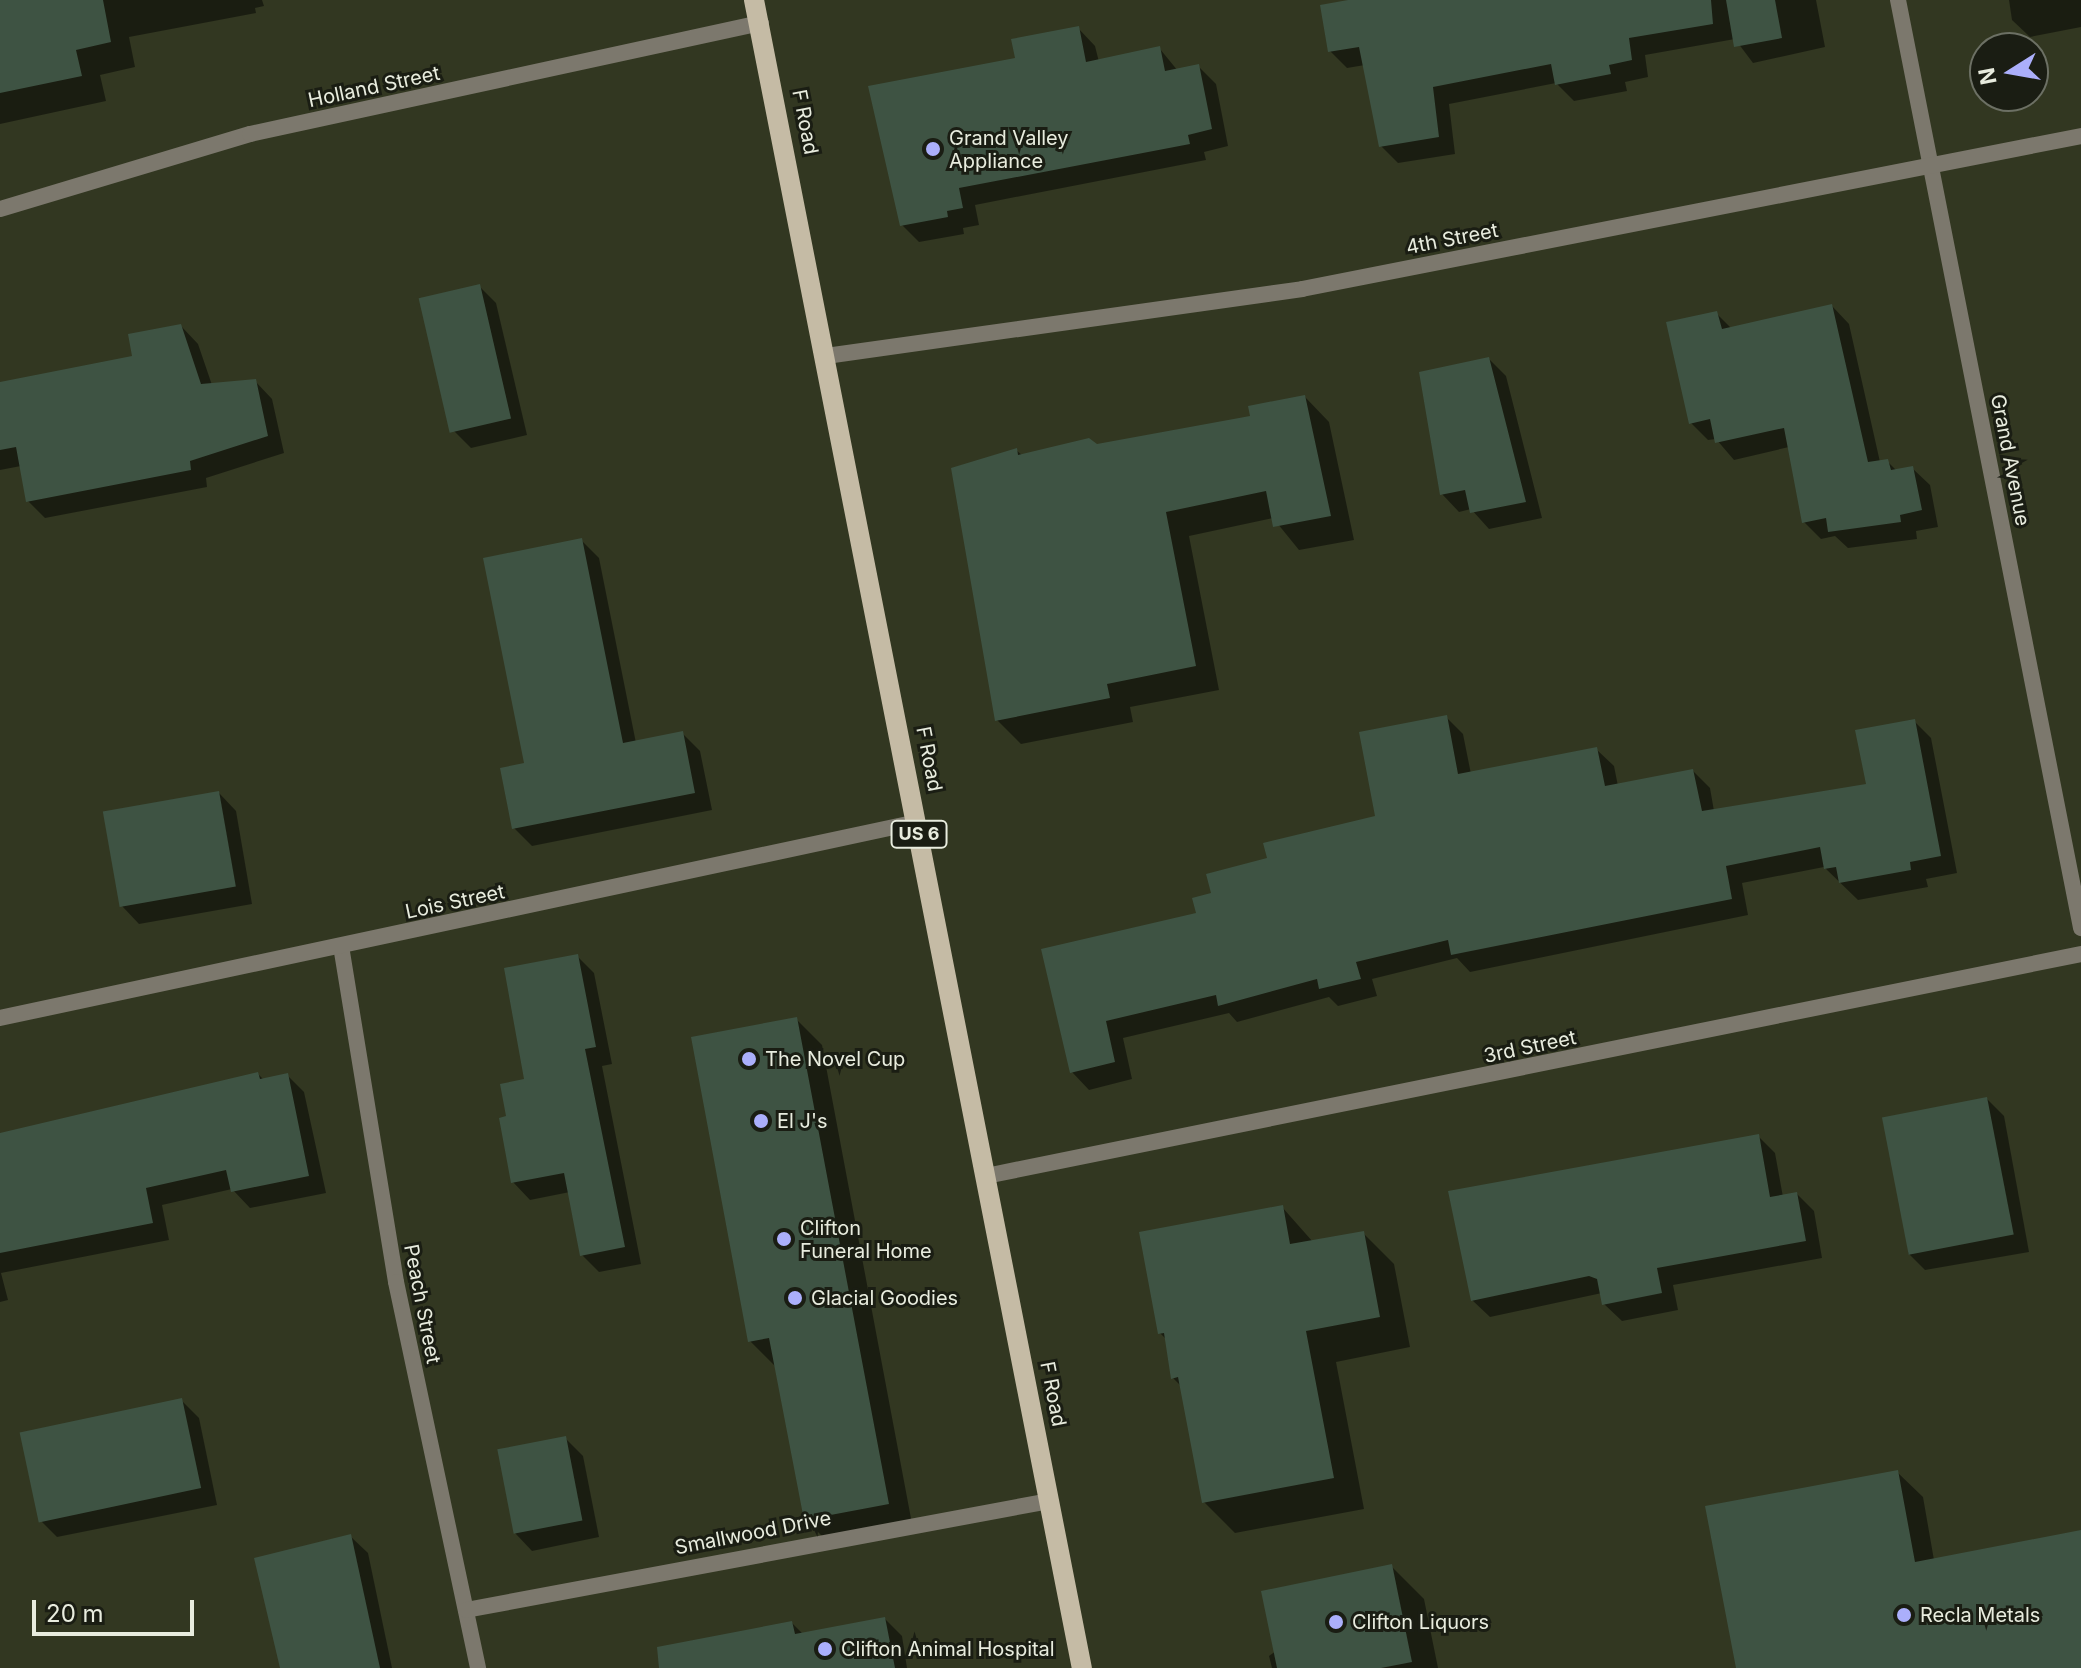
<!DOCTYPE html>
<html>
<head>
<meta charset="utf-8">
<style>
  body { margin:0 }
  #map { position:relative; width:2081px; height:1668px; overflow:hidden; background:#323721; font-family:Inter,sans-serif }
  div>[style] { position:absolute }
  .shadow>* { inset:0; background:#0007 }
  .building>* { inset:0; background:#3e5343; transform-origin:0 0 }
  .minor>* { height:16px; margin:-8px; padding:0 8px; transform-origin:8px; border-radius:8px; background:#7c786d }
  .primary>* { height:20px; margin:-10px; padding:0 10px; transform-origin:10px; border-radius:10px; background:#c5bba5 }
  .dots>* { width:22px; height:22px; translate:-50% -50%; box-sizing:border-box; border:4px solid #1a1d13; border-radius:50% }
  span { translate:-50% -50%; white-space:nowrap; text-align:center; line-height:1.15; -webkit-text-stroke:6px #1a1d13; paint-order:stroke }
  .shield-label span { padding:2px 6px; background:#1a1d13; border:2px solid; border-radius:6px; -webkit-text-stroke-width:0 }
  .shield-label { font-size:18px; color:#e8ecde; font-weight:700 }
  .street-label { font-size:20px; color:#e8ecde }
  .poi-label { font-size:20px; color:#e8ecde }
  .left { translate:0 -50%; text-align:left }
  .north { position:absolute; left:1969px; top:32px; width:80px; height:80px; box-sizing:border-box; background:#1a1d13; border:2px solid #6c7064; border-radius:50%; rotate:259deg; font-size:22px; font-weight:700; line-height:32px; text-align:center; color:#e8ecde }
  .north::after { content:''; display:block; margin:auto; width:28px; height:36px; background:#abaffb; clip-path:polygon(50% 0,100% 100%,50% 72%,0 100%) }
  .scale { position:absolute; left:32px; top:1600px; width:162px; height:36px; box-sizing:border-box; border:4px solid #e8ecde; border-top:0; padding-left:10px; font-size:24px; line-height:28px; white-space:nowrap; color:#e8ecde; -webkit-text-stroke:6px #1a1d13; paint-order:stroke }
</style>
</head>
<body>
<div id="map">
  <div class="shadow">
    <i style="clip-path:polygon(0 0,262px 0,264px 6px,255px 8px,256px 13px,129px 37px,135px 67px,100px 75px,106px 101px,0 124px)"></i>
    <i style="clip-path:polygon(1351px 0,1816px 0,1825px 47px,1753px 63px,1735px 39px,1645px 55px,1648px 77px,1625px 82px,1627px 91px,1574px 101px,1556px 83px,1449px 104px,1455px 154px,1398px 163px,1381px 146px,1365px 65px,1347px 68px,1330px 51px)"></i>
    <i style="clip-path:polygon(2009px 0,2081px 0,2081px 27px,2030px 37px,2012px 20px)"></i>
    <i style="clip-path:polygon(1078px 28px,1095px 46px,1099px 62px,1160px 49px,1178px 71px,1199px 67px,1216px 84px,1228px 146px,1204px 152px,1206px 160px,975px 205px,979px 225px,963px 228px,964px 234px,919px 242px,902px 225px,1017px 59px)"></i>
    <i style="clip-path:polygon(479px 286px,496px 303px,527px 435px,471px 448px,454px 431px)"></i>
    <i style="clip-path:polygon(1832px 306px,1849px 324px,1880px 462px,1887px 461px,1897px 471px,1912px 468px,1930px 485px,1938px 527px,1916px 531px,1917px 539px,1848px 548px,1835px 536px,1821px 539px,1804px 522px,1789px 447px,1734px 460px,1716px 439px,1708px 440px,1691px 423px,1716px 313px,1732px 329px)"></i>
    <i style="clip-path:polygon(181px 326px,198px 344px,212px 385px,255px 381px,272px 399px,284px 453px,206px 478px,207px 487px,45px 518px,28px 501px,21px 466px,0 470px,0 384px,134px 358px)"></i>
    <i style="clip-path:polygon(1489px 359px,1506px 376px,1542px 518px,1489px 529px,1471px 509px,1459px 512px,1442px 494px)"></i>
    <i style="clip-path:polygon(1305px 397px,1329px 422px,1354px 540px,1299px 550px,1273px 518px,1189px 536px,1219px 690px,1130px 707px,1133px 722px,1021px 744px,997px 720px,1016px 450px,1023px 456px,1097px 446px,1253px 417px)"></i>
    <i style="clip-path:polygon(581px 540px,599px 558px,636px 743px,682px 733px,700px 751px,712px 810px,532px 846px,514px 828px)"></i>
    <i style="clip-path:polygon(1446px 717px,1463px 734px,1471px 774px,1596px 749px,1614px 766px,1618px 786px,1693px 771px,1710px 788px,1714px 811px,1868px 785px,1914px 721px,1931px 738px,1957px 873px,1926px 879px,1928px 887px,1858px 900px,1824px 867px,1742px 883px,1748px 915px,1470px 972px,1457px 958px,1372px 979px,1377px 996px,1338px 1006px,1329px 997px,1237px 1022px,1229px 1013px,1123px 1038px,1132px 1079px,1089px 1090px,1072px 1072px,1044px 950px,1198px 914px,1213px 894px,1269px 860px,1378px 818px)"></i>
    <i style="clip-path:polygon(219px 793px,236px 811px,252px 904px,139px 924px,122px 906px)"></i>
    <i style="clip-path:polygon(577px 956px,594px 973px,612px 1064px,602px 1066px,641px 1264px,599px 1272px,582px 1255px,570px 1192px,530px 1200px,513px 1182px,509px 1118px)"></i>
    <i style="clip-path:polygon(796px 1019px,822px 1045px,913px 1529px,831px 1545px,806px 1520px,775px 1366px,750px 1341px)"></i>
    <i style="clip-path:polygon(258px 1074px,264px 1080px,287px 1075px,304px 1092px,326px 1193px,250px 1208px,232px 1189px,162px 1205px,169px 1240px,1px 1273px,8px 1300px,0 1302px,0 1134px)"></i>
    <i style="clip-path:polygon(1987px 1099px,2004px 1116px,2029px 1252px,1925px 1270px,1908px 1253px)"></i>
    <i style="clip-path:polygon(1758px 1136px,1775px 1153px,1783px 1197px,1797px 1194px,1814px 1211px,1822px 1258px,1673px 1285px,1678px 1310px,1622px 1321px,1604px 1304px,1602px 1293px,1490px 1317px,1472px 1300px)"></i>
    <i style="clip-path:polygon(1282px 1207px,1313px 1242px,1363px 1233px,1394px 1264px,1410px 1347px,1336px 1362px,1364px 1509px,1235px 1533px,1204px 1502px,1182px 1387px,1173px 1378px,1167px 1340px,1160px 1333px)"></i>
    <i style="clip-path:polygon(182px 1401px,199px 1418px,217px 1505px,57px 1537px,39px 1519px)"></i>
    <i style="clip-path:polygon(565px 1438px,583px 1456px,599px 1537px,532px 1551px,515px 1533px)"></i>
    <i style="clip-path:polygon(1897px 1472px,1923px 1497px,1934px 1560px,2081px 1532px,2081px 1668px,1738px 1668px)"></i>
    <i style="clip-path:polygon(350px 1536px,368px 1553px,392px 1668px,297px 1668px)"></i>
    <i style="clip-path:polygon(1392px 1567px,1424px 1599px,1438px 1668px,1272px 1668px,1269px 1656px)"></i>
    <i style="clip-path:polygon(885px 1619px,902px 1636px,907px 1668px,737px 1668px,792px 1623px,803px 1634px)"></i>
  </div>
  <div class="building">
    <i style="clip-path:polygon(0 0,103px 0,111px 42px,76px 50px,82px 76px,0 93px)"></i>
    <i style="clip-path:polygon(1348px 0,1711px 0,1713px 24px,1629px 38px,1632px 60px,1609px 65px,1611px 74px,1555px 85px,1551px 64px,1433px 87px,1439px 137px,1379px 147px,1359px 47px,1328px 52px,1320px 5px)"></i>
    <i style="clip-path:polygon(1726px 0,1775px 0,1782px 38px,1734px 47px)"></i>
    <i style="clip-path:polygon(1079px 26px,1086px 62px,1160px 46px,1165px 71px,1199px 64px,1212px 129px,1188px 135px,1190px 144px,959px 188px,963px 208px,947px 211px,948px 217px,900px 226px,868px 86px,1015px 58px,1011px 39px)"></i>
    <i style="left:480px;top:284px;width:138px;height:63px;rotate:77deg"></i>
    <i style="clip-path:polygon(1832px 304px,1868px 462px,1888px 459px,1891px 470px,1913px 466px,1922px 510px,1900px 515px,1901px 522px,1828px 532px,1826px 518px,1802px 523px,1784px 428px,1715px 443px,1710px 419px,1689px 424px,1666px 322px,1717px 311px,1722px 329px)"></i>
    <i style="clip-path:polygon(181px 324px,201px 384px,256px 379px,268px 436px,190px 461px,191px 470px,26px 502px,16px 447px,0 450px,0 382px,132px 356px,128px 334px)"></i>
    <i style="clip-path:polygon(1489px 357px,1526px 502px,1470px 513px,1465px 490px,1440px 495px,1419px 372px)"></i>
    <i style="clip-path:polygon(1305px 395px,1331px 516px,1273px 527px,1266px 491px,1166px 512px,1196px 666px,1107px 684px,1110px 698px,995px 721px,951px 468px,1017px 448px,1018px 455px,1089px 438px,1097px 444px,1250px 416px,1248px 406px)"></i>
    <i style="clip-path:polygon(582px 538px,623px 743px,683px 731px,695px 793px,512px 829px,500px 768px,524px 763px,483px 558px)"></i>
    <i style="clip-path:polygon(1447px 715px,1458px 774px,1597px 747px,1605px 786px,1693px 769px,1702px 811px,1866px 784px,1855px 730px,1915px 719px,1941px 856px,1910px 862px,1911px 870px,1839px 883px,1836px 867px,1824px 869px,1820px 847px,1726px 866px,1732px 899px,1451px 955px,1448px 940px,1356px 962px,1361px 979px,1319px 989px,1317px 979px,1218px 1006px,1216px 995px,1106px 1021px,1115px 1062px,1070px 1073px,1041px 949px,1196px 913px,1192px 898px,1211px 893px,1206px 874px,1267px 858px,1263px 843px,1375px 816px,1359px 732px)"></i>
    <i style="left:219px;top:791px;width:97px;height:118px;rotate:80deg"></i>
    <i style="clip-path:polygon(578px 954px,596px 1047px,585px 1049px,625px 1247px,580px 1256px,564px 1173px,511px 1183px,499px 1118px,506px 1116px,500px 1084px,524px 1079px,504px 968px)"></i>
    <i style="clip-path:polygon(797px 1017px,889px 1504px,804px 1520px,769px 1338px,748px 1342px,691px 1037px)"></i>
    <i style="clip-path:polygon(258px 1072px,260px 1079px,288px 1073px,309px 1176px,231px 1192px,226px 1170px,146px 1188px,153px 1223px,0 1253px,0 1133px)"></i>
    <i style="left:1987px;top:1097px;width:140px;height:107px;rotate:79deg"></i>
    <i style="clip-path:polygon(1759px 1134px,1770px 1197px,1797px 1192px,1806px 1241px,1657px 1268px,1662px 1293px,1602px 1305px,1597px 1279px,1589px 1276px,1471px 1301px,1448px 1191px)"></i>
    <i style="clip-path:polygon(1283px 1205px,1290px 1244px,1364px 1231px,1380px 1317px,1306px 1331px,1334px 1478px,1202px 1503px,1178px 1377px,1171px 1379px,1164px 1333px,1158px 1334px,1139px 1232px)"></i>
    <i style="left:182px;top:1398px;width:92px;height:166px;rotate:78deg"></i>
    <i style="left:566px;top:1436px;width:86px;height:70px;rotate:79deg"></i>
    <i style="clip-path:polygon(1898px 1470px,1915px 1562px,2081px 1530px,2081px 1668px,1736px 1668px,1705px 1506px)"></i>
    <i style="clip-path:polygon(351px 1534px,380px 1668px,280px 1668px,254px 1558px)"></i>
    <i style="clip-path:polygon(1392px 1564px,1412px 1662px,1381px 1668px,1277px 1668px,1261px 1591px)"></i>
    <i style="clip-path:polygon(885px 1617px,895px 1668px,659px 1668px,657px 1647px,792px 1621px,795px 1634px)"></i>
  </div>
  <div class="minor">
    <i style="left:1898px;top:0;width:946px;rotate:78.84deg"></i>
    <i style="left:0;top:209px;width:261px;rotate:-16.7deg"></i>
    <i style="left:250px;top:134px;width:523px;rotate:-12.26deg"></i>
    <i style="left:826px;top:356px;width:481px;rotate:-8deg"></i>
    <i style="left:1302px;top:289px;width:794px;rotate:-11.11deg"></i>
    <i style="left:341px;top:946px;width:340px;rotate:80.7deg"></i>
    <i style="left:396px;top:1282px;width:395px;rotate:78deg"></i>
    <i style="left:0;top:1018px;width:938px;rotate:-12.06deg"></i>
    <i style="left:986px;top:1176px;width:1117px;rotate:-11.46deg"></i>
    <i style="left:466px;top:1610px;width:593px;rotate:-10.59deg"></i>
  </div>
  <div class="primary">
    <i style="left:754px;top:0;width:1700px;rotate:78.88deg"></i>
  </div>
  <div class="dots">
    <i style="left:933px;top:149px;background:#abaffb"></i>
    <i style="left:749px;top:1059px;background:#abaffb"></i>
    <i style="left:761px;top:1121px;background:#abaffb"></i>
    <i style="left:784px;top:1239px;background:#abaffb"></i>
    <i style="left:795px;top:1298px;background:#abaffb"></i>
    <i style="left:1904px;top:1615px;background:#abaffb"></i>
    <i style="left:1336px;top:1622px;background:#abaffb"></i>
    <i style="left:825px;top:1649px;background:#abaffb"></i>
  </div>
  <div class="shield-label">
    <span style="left:919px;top:834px">US 6</span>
  </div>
  <div class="street-label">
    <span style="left:374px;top:87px;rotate:-12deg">Holland Street</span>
    <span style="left:805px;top:122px;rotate:79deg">F Road</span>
    <span style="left:1452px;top:239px;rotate:-11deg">4th Street</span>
    <span style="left:2010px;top:460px;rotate:79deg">Grand Avenue</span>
    <span style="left:929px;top:759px;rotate:79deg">F Road</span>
    <span style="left:455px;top:902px;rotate:-12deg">Lois Street</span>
    <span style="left:1530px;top:1047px;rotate:-12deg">3rd Street</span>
    <span style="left:422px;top:1304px;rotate:79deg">Peach Street</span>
    <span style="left:1053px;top:1394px;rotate:79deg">F Road</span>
    <span style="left:753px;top:1533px;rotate:-11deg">Smallwood Drive</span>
  </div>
  <div class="poi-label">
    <span class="left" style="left:949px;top:150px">Grand Valley<br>Appliance</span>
    <span class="left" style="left:765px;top:1059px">The Novel Cup</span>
    <span class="left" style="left:777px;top:1121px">El J's</span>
    <span class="left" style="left:800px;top:1240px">Clifton<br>Funeral Home</span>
    <span class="left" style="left:811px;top:1298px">Glacial Goodies</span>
    <span class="left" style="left:1920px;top:1615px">Recla Metals</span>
    <span class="left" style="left:1352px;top:1622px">Clifton Liquors</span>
    <span class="left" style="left:841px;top:1649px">Clifton Animal Hospital</span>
  </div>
  <div class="north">N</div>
  <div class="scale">20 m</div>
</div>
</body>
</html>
